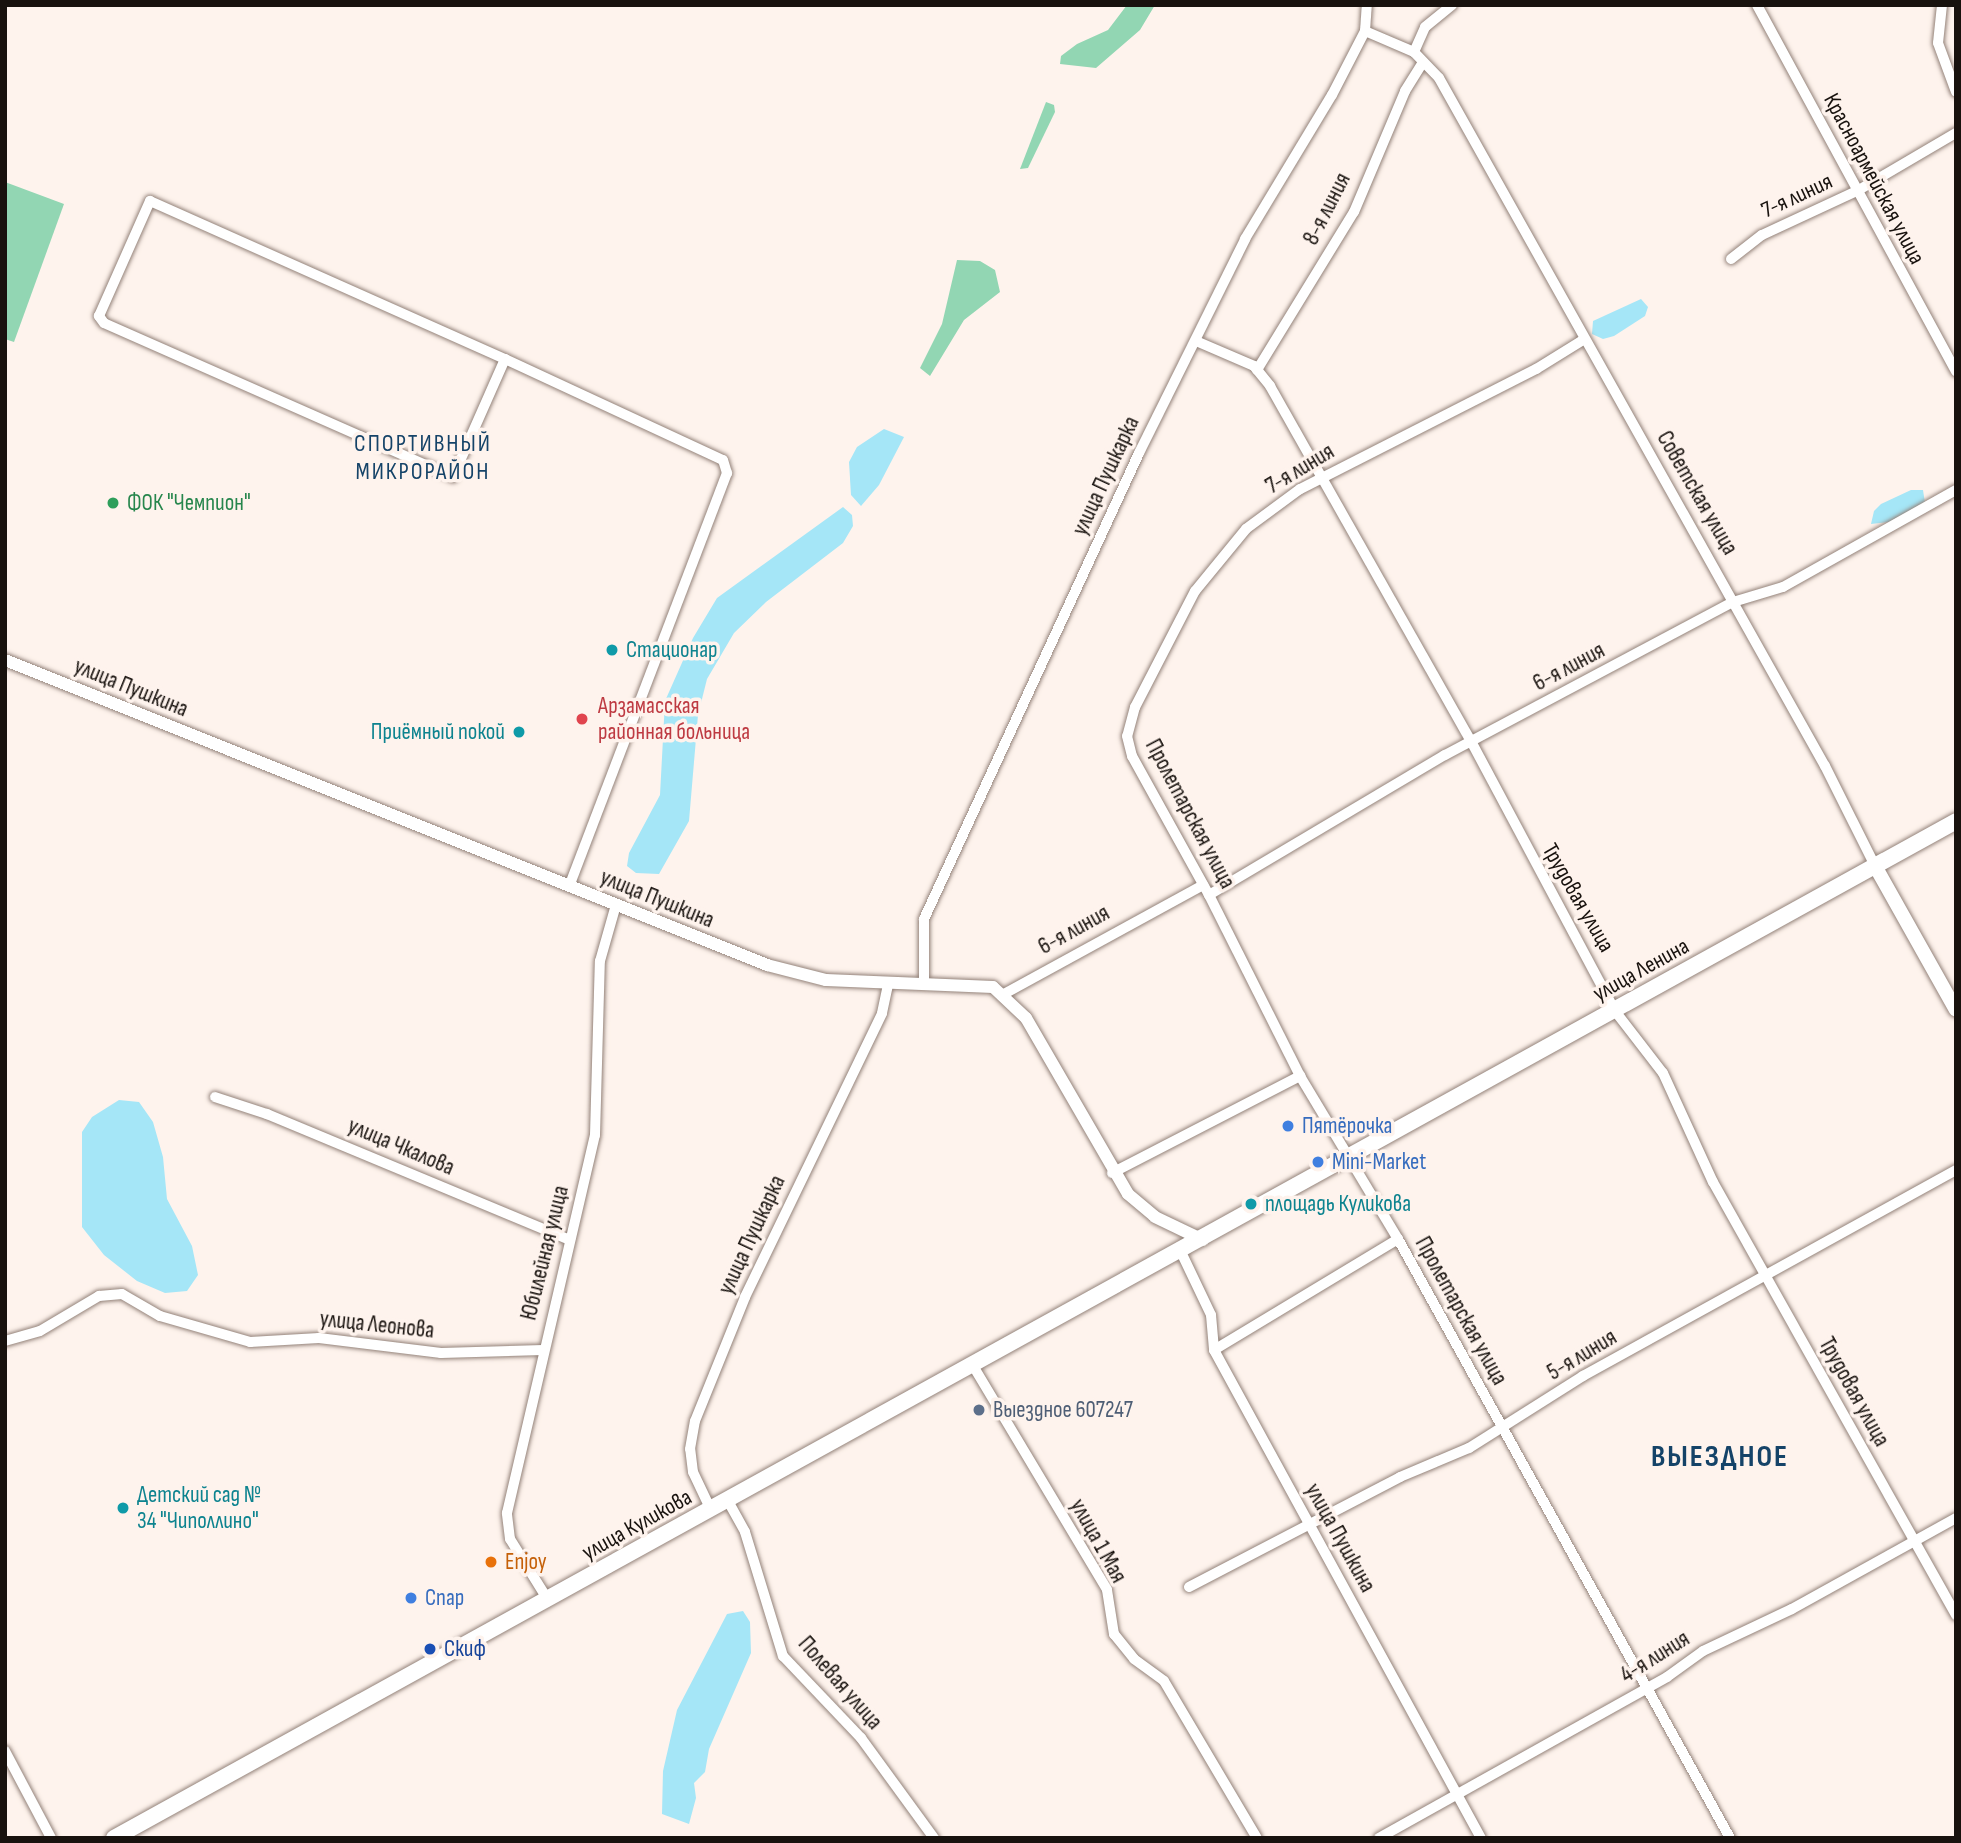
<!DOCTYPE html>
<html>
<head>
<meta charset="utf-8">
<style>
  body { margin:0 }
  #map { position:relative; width:1961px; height:1843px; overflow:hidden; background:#fef3ed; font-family:"Sofia Sans Condensed",sans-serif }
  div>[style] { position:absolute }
  .green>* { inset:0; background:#92d6b3 }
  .water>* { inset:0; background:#a5e6f7 }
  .roads { filter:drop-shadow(0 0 2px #938279) drop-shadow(0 0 2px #938279) }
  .minor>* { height:10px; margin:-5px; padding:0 5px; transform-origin:5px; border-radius:5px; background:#fff }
  .tertiary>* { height:12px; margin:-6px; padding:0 6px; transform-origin:6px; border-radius:6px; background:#fff }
  .secondary>* { height:14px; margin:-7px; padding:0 7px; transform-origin:7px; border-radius:7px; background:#fff }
  .primary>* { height:16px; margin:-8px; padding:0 8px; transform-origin:8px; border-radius:8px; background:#fff }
  .dots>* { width:19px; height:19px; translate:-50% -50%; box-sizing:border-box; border:4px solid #fef3ed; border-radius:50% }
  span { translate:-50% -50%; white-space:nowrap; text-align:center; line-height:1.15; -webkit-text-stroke:7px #fef3ed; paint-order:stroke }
  .street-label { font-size:23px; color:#18120e }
  .leisure-label { font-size:23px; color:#27864d }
  .left { translate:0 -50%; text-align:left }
  .culture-label { font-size:23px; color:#0d838f }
  .right { translate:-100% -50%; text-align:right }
  .health-label { font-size:23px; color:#be3a42 }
  .shop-label { font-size:23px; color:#366cbe }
  .service-label { font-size:23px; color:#4e5e75 }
  .food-label { font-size:23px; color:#c56008 }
  .transit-label { font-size:23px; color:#164399 }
  .neighbourhood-label { font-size:24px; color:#154368; letter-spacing:2px }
  .district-label { font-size:30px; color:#154368; font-weight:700; letter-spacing:2px }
  .frame { position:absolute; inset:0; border:7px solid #18120e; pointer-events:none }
</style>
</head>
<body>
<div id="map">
  <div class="green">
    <i style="clip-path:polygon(1127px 5px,1155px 5px,1140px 30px,1096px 68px,1060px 64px,1061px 56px,1077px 44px,1108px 30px)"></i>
    <i style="clip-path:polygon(1046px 102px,1054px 105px,1055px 112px,1028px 168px,1020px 169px)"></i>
    <i style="clip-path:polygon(5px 182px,64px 204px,14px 342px,5px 339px)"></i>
    <i style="clip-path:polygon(957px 260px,980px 261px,995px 270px,1000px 292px,964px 320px,930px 376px,920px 368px,942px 324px)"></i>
  </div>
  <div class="water">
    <i style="clip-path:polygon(1641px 299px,1648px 307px,1645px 316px,1614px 336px,1603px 339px,1592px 334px,1593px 321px)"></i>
    <i style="clip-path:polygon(884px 429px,904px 437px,879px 485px,861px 506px,851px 495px,849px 462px,857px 447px)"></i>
    <i style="clip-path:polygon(1911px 490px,1923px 490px,1925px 503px,1889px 522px,1871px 524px,1874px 511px,1881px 504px)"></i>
    <i style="clip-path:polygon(843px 507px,852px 515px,853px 526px,843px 543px,766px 602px,734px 633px,707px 679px,698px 715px,689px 821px,659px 874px,636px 873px,627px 866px,629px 853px,660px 795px,665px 701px,693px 638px,717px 598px)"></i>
    <i style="clip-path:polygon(119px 1100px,139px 1102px,153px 1122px,163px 1157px,167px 1199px,192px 1246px,198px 1275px,187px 1291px,165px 1293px,137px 1281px,104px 1255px,82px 1227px,82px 1132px,92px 1117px)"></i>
    <i style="clip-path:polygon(743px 1611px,750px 1622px,751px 1653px,709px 1749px,705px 1772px,694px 1783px,696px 1798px,689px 1824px,662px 1814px,663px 1771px,677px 1710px,727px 1614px)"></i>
  </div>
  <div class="roads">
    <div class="minor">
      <i style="left:1757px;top:5px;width:417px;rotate:61.5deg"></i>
      <i style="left:1942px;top:5px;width:38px;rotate:96deg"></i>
      <i style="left:1938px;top:43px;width:52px;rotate:69.8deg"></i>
      <i style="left:1365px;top:31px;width:53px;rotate:23.2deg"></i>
      <i style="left:1414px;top:52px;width:36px;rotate:46deg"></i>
      <i style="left:1439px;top:78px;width:789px;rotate:60.71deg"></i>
      <i style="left:1825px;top:766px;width:110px;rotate:63.4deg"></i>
      <i style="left:1414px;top:52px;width:27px;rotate:-66deg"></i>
      <i style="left:1425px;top:27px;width:35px;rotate:-39deg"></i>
      <i style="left:1731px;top:259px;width:39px;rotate:-38deg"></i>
      <i style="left:1762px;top:235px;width:105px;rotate:-24.9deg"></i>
      <i style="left:1857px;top:191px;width:115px;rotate:-30.4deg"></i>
      <i style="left:1583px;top:340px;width:55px;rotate:148.3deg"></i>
      <i style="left:1536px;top:369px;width:265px;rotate:153deg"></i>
      <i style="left:1300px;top:489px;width:67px;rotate:143.5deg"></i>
      <i style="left:1246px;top:529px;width:80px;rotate:129.4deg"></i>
      <i style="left:1195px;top:591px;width:131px;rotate:117.3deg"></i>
      <i style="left:1135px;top:707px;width:30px;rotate:105deg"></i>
      <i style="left:1127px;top:736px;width:21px;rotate:76deg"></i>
      <i style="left:1132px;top:756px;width:159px;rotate:61deg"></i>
      <i style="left:1209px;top:895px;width:203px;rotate:63.3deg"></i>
      <i style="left:1300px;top:1076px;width:190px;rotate:59deg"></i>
      <i style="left:1398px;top:1239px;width:685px;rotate:61deg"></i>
      <i style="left:1196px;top:341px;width:63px;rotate:23.3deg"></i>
      <i style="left:1254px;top:366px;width:26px;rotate:51deg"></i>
      <i style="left:1270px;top:386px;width:410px;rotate:60.5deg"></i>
      <i style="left:1472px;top:743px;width:304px;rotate:61.9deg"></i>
      <i style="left:1615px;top:1011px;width:78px;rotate:52.3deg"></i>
      <i style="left:1663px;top:1073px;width:120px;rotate:65.4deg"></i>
      <i style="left:1713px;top:1182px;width:497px;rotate:60.7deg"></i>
      <i style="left:505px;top:359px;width:129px;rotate:113.8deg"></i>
      <i style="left:453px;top:477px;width:381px;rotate:-156.2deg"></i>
      <i style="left:104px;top:323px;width:9px;rotate:-126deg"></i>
      <i style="left:99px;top:316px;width:126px;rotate:-66.1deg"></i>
      <i style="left:150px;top:201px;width:389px;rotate:24deg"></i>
      <i style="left:505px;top:359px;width:240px;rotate:24.9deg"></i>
      <i style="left:723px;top:460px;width:14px;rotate:73deg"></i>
      <i style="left:727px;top:473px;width:442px;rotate:110.9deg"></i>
      <i style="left:1257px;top:370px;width:185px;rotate:-58.5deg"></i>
      <i style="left:1354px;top:212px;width:131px;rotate:-67.1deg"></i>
      <i style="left:1405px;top:91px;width:34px;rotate:-58deg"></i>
      <i style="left:1209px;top:895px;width:274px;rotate:-30.7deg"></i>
      <i style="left:1445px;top:755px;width:326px;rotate:-28deg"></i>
      <i style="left:1733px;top:602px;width:52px;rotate:-16.7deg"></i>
      <i style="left:1783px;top:587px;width:198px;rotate:-29.3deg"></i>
      <i style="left:924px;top:981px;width:62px;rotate:-90deg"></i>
      <i style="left:924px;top:919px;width:513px;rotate:-65.23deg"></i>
      <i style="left:1139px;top:453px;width:239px;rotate:-63.6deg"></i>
      <i style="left:1245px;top:239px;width:168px;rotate:-58.9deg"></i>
      <i style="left:1332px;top:95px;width:72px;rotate:-62.7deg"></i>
      <i style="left:1365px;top:31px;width:26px;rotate:-86deg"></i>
      <i style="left:1004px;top:994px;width:227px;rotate:-28.7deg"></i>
      <i style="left:215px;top:1097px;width:55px;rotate:18.1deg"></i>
      <i style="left:267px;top:1114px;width:328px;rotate:22.6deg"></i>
      <i style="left:1112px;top:1173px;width:212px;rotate:-27.3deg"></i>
      <i style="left:1181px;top:1252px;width:70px;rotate:64.5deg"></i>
      <i style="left:1211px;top:1315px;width:35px;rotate:85deg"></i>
      <i style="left:1214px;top:1350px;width:556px;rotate:61.32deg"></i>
      <i style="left:5px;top:1341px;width:36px;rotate:-16deg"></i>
      <i style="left:40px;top:1331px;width:69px;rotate:-30.7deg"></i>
      <i style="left:99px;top:1296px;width:23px;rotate:-5deg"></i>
      <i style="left:122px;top:1294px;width:44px;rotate:30.1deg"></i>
      <i style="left:160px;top:1316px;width:94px;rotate:16.1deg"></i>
      <i style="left:250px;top:1342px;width:69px;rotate:-3.3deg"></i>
      <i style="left:319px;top:1338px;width:123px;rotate:7deg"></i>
      <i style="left:441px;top:1353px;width:102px;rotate:-1.7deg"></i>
      <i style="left:1214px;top:1350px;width:215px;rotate:-31.1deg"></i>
      <i style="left:972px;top:1364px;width:263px;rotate:59.1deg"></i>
      <i style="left:1107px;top:1590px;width:45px;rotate:81deg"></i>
      <i style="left:1114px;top:1634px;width:32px;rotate:51deg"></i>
      <i style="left:1134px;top:1659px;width:37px;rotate:36deg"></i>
      <i style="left:1164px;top:1681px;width:182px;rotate:59.4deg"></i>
      <i style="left:728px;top:1501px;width:35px;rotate:61deg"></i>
      <i style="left:745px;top:1532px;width:130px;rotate:73deg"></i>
      <i style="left:783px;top:1656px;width:113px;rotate:46.4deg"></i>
      <i style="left:861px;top:1738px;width:124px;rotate:53.9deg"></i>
      <i style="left:711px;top:1510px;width:42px;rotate:-115.3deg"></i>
      <i style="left:693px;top:1472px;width:23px;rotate:-97deg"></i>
      <i style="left:690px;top:1449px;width:28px;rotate:-80deg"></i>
      <i style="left:695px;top:1421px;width:134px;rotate:-68deg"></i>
      <i style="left:745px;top:1297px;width:315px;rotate:-64.2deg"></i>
      <i style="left:882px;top:1013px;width:30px;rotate:-78deg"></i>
      <i style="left:1189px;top:1587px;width:238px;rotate:-27.5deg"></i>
      <i style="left:1400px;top:1477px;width:75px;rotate:-22.8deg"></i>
      <i style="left:1469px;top:1448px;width:135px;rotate:-32.3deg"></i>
      <i style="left:1583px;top:1376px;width:426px;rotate:-28.9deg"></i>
      <i style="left:548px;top:1600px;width:72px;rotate:-121.9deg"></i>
      <i style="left:510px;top:1539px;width:26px;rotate:-97deg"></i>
      <i style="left:507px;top:1513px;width:388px;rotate:-76.9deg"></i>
      <i style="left:595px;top:1135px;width:174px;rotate:-88.4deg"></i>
      <i style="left:600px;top:961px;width:58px;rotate:-74.1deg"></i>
      <i style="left:5px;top:1751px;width:98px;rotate:62.1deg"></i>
      <i style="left:1379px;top:1838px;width:330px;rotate:-29.2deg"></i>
      <i style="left:1667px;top:1677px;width:44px;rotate:-35.8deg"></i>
      <i style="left:1703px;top:1651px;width:98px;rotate:-25.3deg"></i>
      <i style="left:1792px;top:1609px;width:188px;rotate:-29deg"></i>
    </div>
    <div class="tertiary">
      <i style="left:5px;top:660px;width:821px;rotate:21.81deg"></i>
      <i style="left:767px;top:965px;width:61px;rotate:14.3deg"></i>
      <i style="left:826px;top:980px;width:167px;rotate:2.4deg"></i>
      <i style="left:993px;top:987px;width:45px;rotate:43.2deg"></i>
      <i style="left:1026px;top:1018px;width:203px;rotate:59.9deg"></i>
      <i style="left:1128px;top:1194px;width:35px;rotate:40deg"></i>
      <i style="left:1155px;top:1217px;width:53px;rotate:25.6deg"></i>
    </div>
    <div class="secondary">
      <i style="left:1874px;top:864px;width:167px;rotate:60.7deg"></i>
    </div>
    <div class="primary">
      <i style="left:114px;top:1838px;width:2104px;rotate:-28.9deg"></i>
    </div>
  </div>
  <div class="dots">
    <i style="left:113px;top:503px;background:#2e9e5b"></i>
    <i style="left:612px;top:650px;background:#0f9aa8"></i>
    <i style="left:582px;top:719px;background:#e0444e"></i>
    <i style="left:519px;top:732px;background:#0f9aa8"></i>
    <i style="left:1288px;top:1126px;background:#3f7fe0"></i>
    <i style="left:1318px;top:1162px;background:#3f7fe0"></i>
    <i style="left:1251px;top:1204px;background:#0f9aa8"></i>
    <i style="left:979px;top:1410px;background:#5c6f8a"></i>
    <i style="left:123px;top:1508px;background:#0f9aa8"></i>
    <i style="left:491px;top:1562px;background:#e8710a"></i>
    <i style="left:411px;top:1598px;background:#3f7fe0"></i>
    <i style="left:430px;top:1649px;background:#1a4fb4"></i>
  </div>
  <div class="street-label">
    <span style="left:1874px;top:179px;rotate:62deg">Красноармейская улица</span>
    <span style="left:1797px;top:196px;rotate:-25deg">7-я линия</span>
    <span style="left:1327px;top:209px;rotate:-63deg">8-я линия</span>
    <span style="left:1300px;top:469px;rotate:-31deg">7-я линия</span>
    <span style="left:1106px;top:476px;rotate:-65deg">улица Пушкарка</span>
    <span style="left:1697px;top:493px;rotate:60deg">Советская улица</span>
    <span style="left:1569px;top:667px;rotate:-28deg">6-я линия</span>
    <span style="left:131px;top:688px;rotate:22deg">улица Пушкина</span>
    <span style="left:1190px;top:814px;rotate:62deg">Пролетарская улица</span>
    <span style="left:1578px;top:898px;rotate:60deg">Трудовая улица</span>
    <span style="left:657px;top:899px;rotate:22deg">улица Пушкина</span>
    <span style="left:1074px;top:930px;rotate:-29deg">6-я линия</span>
    <span style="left:1641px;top:970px;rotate:-29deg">улица Ленина</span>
    <span style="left:401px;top:1147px;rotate:23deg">улица Чкалова</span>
    <span style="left:752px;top:1235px;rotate:-65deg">улица Пушкарка</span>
    <span style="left:545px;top:1253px;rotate:-76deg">Юбилейная улица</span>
    <span style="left:1461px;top:1311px;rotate:61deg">Пролетарская улица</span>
    <span style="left:377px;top:1325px;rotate:6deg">улица Леонова</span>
    <span style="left:1582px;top:1355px;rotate:-31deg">5-я линия</span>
    <span style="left:1854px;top:1392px;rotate:61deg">Трудовая улица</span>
    <span style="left:637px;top:1525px;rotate:-29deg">улица Куликова</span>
    <span style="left:1340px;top:1538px;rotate:61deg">улица Пушкина</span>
    <span style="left:1098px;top:1541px;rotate:61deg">улица 1 Мая</span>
    <span style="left:1655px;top:1657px;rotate:-32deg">4-я линия</span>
    <span style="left:840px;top:1683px;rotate:49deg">Полевая улица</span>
  </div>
  <div class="leisure-label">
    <span class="left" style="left:127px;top:503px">ФОК "Чемпион"</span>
  </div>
  <div class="culture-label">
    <span class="left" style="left:626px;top:650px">Стационар</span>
    <span class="right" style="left:505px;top:732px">Приёмный покой</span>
    <span class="left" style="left:1265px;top:1204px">площадь Куликова</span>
    <span class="left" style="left:137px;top:1508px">Детский сад №<br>34 "Чиполлино"</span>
  </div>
  <div class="health-label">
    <span class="left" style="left:598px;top:719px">Арзамасская<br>районная больница</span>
  </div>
  <div class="shop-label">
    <span class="left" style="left:1302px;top:1126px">Пятёрочка</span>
    <span class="left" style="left:1332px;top:1162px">Mini-Market</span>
    <span class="left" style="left:425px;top:1598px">Спар</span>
  </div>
  <div class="service-label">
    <span class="left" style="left:993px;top:1410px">Выездное 607247</span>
  </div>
  <div class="food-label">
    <span class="left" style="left:505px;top:1562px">Enjoy</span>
  </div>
  <div class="transit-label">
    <span class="left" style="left:444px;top:1649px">Скиф</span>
  </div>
  <div class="neighbourhood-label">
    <span style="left:423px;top:458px">СПОРТИВНЫЙ<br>МИКРОРАЙОН</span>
  </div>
  <div class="district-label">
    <span style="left:1720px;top:1457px">ВЫЕЗДНОЕ</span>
  </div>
  <div class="frame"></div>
</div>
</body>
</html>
